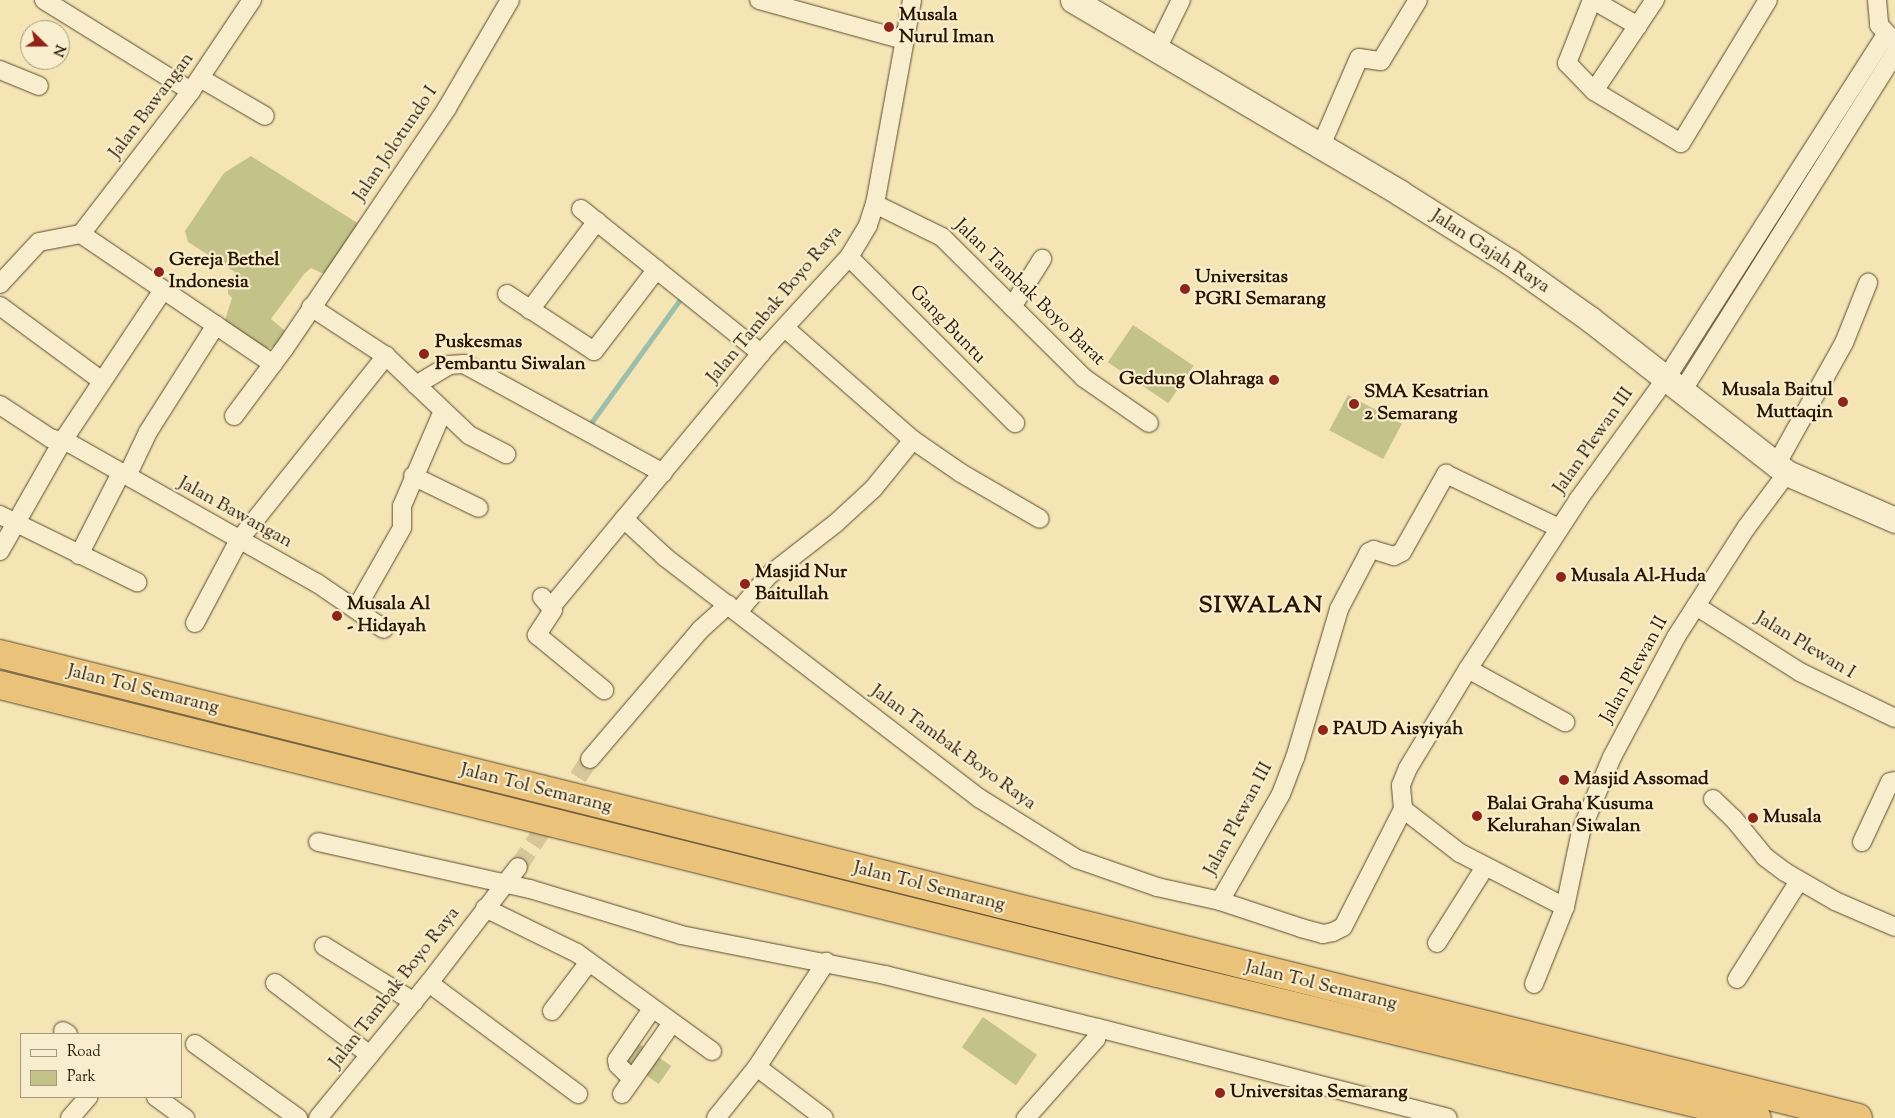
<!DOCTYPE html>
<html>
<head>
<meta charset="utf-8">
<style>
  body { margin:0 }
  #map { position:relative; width:1895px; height:1118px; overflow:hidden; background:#f5e5b4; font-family:"Sorts Mill Goudy",serif }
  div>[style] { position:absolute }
  .green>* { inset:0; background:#c3c288; transform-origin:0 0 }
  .stream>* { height:5px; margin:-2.5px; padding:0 2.5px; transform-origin:2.5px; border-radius:2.5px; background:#9cbfac }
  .minor-tunnel>* { height:18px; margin-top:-9px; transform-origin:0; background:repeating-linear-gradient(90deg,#d6c699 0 18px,transparent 0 27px) }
  .roads { filter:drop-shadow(0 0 1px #5c4a2e) drop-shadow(0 0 1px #5c4a2e) }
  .minor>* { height:18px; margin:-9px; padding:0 9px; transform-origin:9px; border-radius:9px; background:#f8eece }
  .secondary>* { height:25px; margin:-12.5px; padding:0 12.5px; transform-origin:12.5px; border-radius:12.5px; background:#f8eece }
  .motorway>* { height:28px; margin:-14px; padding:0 14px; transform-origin:14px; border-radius:14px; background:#eac27a }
  .dots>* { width:14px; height:14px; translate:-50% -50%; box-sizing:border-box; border:2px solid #f8eece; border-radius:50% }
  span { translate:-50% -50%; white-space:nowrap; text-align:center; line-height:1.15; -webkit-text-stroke:4.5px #f8eece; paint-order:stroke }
  .poi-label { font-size:19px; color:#291601; font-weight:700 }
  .left { translate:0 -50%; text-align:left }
  .right { translate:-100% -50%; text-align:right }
  .street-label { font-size:19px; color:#291601 }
  .district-label { font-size:24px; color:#291601; font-weight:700; letter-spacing:1px }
  .legend { position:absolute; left:20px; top:1033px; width:162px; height:65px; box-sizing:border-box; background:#f8eece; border:1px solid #a5987c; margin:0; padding:6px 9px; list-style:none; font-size:15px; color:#291601 }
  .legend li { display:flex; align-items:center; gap:10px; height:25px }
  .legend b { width:25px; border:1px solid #a5987c }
  .north { position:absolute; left:20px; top:20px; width:50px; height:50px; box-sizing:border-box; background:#f8eece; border:1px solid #a5987c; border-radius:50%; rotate:112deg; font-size:14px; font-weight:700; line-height:20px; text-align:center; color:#291601 }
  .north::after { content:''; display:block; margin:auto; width:18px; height:22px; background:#8f2418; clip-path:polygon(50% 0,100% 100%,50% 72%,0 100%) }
</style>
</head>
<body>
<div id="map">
  <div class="green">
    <i style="clip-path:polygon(251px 156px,359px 224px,326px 275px,311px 268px,304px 274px,271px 319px,289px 334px,281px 344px,263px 350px,224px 323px,232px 298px,228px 294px,228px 286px,235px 272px,188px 242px,185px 231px,224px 173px)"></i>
    <i style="left:1133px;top:325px;width:73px;height:45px;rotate:34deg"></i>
    <i style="left:1348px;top:395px;width:61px;height:40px;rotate:28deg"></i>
    <i style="left:983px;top:1017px;width:66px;height:37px;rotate:35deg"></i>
    <i style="left:627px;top:1035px;width:54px;height:22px;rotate:35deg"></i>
  </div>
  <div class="stream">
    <i style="left:588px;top:427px;width:164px;rotate:-54.2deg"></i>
  </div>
  <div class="minor-tunnel">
    <i style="left:518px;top:867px;width:130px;rotate:-56.3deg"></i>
  </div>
  <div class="roads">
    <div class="minor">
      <i style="left:44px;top:0;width:173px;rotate:31.8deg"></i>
      <i style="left:759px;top:0;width:150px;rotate:15.4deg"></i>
      <i style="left:1592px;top:0;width:68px;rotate:111.6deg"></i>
      <i style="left:1567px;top:63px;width:39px;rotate:46deg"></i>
      <i style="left:1594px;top:91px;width:101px;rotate:30.9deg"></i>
      <i style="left:1681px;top:143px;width:167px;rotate:-58.7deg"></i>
      <i style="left:1593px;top:0;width:52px;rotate:30deg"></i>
      <i style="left:1877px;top:0;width:25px;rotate:85deg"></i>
      <i style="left:1879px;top:25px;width:23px;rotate:47deg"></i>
      <i style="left:1156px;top:51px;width:57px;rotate:-63.9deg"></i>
      <i style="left:0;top:70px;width:42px;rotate:22.3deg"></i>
      <i style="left:200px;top:78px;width:75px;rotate:30.3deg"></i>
      <i style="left:1594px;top:91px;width:110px;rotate:-56.2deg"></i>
      <i style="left:1320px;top:148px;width:98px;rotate:-66.6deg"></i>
      <i style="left:1359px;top:58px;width:22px;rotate:8deg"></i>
      <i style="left:1381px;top:61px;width:71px;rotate:-58.8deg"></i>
      <i style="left:875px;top:204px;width:75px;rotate:26.2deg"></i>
      <i style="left:942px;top:237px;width:200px;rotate:44.8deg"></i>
      <i style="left:1084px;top:378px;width:79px;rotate:34.7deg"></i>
      <i style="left:581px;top:209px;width:231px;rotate:38.7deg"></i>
      <i style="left:81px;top:234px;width:180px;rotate:-52.4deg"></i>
      <i style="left:191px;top:91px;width:110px;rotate:-56.2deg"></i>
      <i style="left:849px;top:257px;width:235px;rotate:45deg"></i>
      <i style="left:0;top:284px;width:57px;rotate:-47.1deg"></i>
      <i style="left:39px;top:242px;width:43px;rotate:-10.8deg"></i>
      <i style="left:81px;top:234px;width:232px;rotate:34.1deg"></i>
      <i style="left:507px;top:294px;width:104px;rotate:33.2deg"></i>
      <i style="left:594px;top:351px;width:103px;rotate:-52.5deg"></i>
      <i style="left:0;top:306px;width:127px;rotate:36.3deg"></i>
      <i style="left:311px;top:307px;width:90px;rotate:33.2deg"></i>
      <i style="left:386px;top:356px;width:115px;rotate:43.6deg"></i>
      <i style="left:469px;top:435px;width:42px;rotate:27.2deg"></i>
      <i style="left:1012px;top:307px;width:57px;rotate:-58deg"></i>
      <i style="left:530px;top:310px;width:111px;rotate:-53deg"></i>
      <i style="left:785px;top:328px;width:170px;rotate:41.2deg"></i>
      <i style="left:913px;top:440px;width:58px;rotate:34.5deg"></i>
      <i style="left:961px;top:473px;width:91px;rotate:30.2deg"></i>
      <i style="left:416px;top:385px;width:39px;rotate:-31deg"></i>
      <i style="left:449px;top:365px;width:15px;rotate:-4deg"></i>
      <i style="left:464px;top:364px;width:227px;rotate:28.7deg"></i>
      <i style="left:1681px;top:393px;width:402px;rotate:-57.8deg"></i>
      <i style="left:0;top:405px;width:60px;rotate:33.4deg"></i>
      <i style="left:50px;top:438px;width:22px;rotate:16deg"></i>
      <i style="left:71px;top:444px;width:283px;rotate:29.5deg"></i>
      <i style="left:317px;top:583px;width:81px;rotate:34.5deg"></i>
      <i style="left:234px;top:416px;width:84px;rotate:-53.3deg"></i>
      <i style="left:284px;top:349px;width:291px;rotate:-55.9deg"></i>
      <i style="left:447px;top:108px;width:125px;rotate:-59.7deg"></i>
      <i style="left:1776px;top:465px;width:140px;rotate:-60.9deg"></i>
      <i style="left:1844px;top:343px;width:65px;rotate:-68.2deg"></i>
      <i style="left:127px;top:476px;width:49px;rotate:-64.5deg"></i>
      <i style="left:148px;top:432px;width:127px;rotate:-57.6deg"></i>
      <i style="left:413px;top:476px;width:73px;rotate:25.9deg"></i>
      <i style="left:0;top:515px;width:153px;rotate:26.1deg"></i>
      <i style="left:624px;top:519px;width:56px;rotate:42.8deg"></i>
      <i style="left:665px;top:557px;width:396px;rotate:37.5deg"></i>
      <i style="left:979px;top:798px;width:115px;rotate:31.9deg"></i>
      <i style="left:1077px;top:859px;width:85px;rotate:19.3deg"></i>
      <i style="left:1157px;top:887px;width:65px;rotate:12.5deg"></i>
      <i style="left:1220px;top:901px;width:85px;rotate:18.4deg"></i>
      <i style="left:1301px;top:928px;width:23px;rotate:15deg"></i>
      <i style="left:1323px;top:934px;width:10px;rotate:-11deg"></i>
      <i style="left:1333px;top:932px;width:11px;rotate:-27deg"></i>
      <i style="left:1343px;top:927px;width:132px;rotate:-63deg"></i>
      <i style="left:1403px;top:809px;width:24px;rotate:-95deg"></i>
      <i style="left:1401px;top:785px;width:18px;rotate:-68deg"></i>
      <i style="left:1408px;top:768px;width:116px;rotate:-58.8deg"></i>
      <i style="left:1468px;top:669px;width:202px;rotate:-56.9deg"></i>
      <i style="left:1578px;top:500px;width:148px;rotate:-54.1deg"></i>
      <i style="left:1665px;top:380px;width:410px;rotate:-57.4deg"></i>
      <i style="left:0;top:551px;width:125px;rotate:-60.4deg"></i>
      <i style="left:62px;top:442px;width:182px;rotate:-56.4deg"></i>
      <i style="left:79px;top:555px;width:92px;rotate:-62.9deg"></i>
      <i style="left:542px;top:597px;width:17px;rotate:50deg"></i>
      <i style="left:553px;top:610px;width:30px;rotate:123deg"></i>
      <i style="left:537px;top:635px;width:87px;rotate:39.4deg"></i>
      <i style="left:552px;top:606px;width:328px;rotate:-50.4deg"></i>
      <i style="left:761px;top:353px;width:130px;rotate:-47.5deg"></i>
      <i style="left:849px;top:257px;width:37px;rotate:-59deg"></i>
      <i style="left:868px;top:225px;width:22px;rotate:-72deg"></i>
      <i style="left:875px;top:204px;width:207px;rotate:-79.7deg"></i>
      <i style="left:1696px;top:606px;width:123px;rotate:32.4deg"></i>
      <i style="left:1800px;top:672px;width:106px;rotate:25.8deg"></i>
      <i style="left:356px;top:609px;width:93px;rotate:-60.4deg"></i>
      <i style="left:402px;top:528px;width:22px;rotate:-90deg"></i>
      <i style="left:402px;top:506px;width:101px;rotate:-66.7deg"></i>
      <i style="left:738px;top:612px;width:47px;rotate:-50.2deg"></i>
      <i style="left:768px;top:576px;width:86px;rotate:-37.9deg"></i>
      <i style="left:836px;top:523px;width:50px;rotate:-42.6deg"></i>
      <i style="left:873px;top:489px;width:63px;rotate:-50.8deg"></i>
      <i style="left:195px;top:623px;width:94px;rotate:-62.1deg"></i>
      <i style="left:239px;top:540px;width:236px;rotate:-51.4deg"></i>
      <i style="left:1468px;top:669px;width:111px;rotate:28.7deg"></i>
      <i style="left:590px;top:759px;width:170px;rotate:-49.5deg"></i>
      <i style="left:700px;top:630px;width:38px;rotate:-42deg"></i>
      <i style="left:1713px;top:799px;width:28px;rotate:44deg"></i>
      <i style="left:1733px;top:818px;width:50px;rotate:50.6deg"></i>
      <i style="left:1765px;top:857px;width:25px;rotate:37deg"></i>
      <i style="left:1785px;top:872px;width:58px;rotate:30.1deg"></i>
      <i style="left:1835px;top:901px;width:65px;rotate:23.4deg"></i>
      <i style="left:1403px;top:809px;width:72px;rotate:37.7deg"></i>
      <i style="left:1460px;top:853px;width:118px;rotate:27.2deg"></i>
      <i style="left:318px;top:842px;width:217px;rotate:12.5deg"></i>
      <i style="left:530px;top:889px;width:158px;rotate:16.9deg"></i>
      <i style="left:681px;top:935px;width:208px;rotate:11.1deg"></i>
      <i style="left:885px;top:975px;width:219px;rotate:14deg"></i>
      <i style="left:1098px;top:1028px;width:11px;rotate:100deg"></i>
      <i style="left:1096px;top:1039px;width:106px;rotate:131.5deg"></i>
      <i style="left:1862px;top:842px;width:66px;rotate:-65deg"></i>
      <i style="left:1890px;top:782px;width:5px;rotate:-11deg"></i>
      <i style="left:1220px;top:901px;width:123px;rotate:-60.3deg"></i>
      <i style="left:1281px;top:794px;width:39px;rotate:-69deg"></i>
      <i style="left:1295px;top:758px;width:155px;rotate:-73.5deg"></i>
      <i style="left:1339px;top:609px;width:64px;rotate:-62.2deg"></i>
      <i style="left:1369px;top:552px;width:5px;rotate:-22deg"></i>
      <i style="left:1374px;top:550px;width:21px;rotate:17deg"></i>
      <i style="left:1394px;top:556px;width:9px;rotate:-27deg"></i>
      <i style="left:1402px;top:552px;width:90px;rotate:-60.6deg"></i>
      <i style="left:1446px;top:474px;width:125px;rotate:25.5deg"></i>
      <i style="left:485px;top:908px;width:102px;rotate:26.1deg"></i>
      <i style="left:577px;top:953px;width:167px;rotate:36deg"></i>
      <i style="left:1437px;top:943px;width:90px;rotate:-57.7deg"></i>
      <i style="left:324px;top:946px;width:106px;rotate:31.9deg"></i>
      <i style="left:1737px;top:979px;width:116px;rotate:-57.7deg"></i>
      <i style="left:275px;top:983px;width:119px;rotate:37.2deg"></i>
      <i style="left:429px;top:983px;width:186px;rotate:36.7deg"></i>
      <i style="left:1534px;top:984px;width:83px;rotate:-68.1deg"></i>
      <i style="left:1565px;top:907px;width:78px;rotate:-78.1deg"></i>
      <i style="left:1581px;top:831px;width:80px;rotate:-67.3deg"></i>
      <i style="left:1612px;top:757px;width:136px;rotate:-61.9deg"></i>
      <i style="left:1676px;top:637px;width:130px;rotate:-57.3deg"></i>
      <i style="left:1746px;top:528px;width:69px;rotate:-53.3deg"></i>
      <i style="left:552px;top:1011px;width:61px;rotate:-52.9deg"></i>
      <i style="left:1098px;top:1028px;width:361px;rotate:14.4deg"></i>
      <i style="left:63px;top:1031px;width:6px;rotate:31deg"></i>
      <i style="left:195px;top:1044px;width:127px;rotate:35.7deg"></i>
      <i style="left:757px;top:1067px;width:84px;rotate:37.3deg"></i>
      <i style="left:632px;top:1079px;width:20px;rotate:-135deg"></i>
      <i style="left:618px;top:1065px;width:5px;rotate:-101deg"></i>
      <i style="left:617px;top:1060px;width:62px;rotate:-55.5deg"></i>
      <i style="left:622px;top:1094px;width:87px;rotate:-54.8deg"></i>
      <i style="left:156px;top:1097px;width:36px;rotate:36deg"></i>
      <i style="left:70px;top:1118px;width:28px;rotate:-49deg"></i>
      <i style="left:318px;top:1118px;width:175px;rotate:-50.6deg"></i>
      <i style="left:429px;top:983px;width:146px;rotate:-52.5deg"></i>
      <i style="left:716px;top:1118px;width:65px;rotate:-51.2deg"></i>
      <i style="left:757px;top:1067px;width:126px;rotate:-56.7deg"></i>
    </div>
    <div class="secondary">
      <i style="left:1073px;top:0;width:380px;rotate:30.5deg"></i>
      <i style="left:1400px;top:193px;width:130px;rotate:32.1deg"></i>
      <i style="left:1510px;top:262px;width:98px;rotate:35.5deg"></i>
      <i style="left:1590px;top:319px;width:250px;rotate:38deg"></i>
      <i style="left:1787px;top:473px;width:118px;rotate:23.5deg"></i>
    </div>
    <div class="motorway">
      <i style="left:0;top:654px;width:1915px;rotate:14.02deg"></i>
      <i style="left:0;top:685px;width:1192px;rotate:13.98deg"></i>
      <i style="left:1157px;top:973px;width:617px;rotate:13.59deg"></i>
    </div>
  </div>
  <div class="dots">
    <i style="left:889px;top:27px;background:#8f2418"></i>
    <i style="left:159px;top:272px;background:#8f2418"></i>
    <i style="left:1185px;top:289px;background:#8f2418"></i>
    <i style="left:424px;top:354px;background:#8f2418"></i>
    <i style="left:1274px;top:380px;background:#8f2418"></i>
    <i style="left:1843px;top:402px;background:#8f2418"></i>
    <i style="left:1354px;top:404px;background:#8f2418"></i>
    <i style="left:1561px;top:577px;background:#8f2418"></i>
    <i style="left:745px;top:584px;background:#8f2418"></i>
    <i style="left:337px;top:616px;background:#8f2418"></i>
    <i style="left:1323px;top:730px;background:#8f2418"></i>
    <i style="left:1564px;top:780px;background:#8f2418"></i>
    <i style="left:1477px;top:816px;background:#8f2418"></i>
    <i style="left:1753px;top:818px;background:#8f2418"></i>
    <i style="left:1220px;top:1093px;background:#8f2418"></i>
  </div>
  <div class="poi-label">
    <span class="left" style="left:899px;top:27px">Musala<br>Nurul Iman</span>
    <span class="left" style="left:169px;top:272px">Gereja Bethel<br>Indonesia</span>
    <span class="left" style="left:1195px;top:289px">Universitas<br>PGRI Semarang</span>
    <span class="left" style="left:435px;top:354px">Puskesmas<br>Pembantu Siwalan</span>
    <span class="right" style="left:1264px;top:380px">Gedung Olahraga</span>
    <span class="right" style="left:1833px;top:402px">Musala Baitul<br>Muttaqin</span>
    <span class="left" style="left:1364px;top:404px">SMA Kesatrian<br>2 Semarang</span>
    <span class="left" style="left:755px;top:584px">Masjid Nur<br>Baitullah</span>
    <span class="left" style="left:1571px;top:577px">Musala Al-Huda</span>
    <span class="left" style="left:347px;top:616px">Musala Al<br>- Hidayah</span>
    <span class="left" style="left:1333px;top:730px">PAUD Aisyiyah</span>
    <span class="left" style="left:1574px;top:780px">Masjid Assomad</span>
    <span class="left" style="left:1487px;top:816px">Balai Graha Kusuma<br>Kelurahan Siwalan</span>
    <span class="left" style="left:1763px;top:818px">Musala</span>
    <span class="left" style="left:1230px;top:1093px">Universitas Semarang</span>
  </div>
  <div class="street-label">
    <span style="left:152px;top:106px;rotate:-53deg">Jalan Bawangan</span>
    <span style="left:396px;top:144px;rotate:-56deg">Jalan Jolotundo I</span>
    <span style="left:1490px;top:252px;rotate:33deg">Jalan Gajah Raya</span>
    <span style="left:1029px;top:293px;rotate:44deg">Jalan Tambak Boyo Barat</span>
    <span style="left:775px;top:305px;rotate:-50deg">Jalan Tambak Boyo Raya</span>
    <span style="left:947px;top:325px;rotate:46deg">Gang Buntu</span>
    <span style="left:1594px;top:441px;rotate:-55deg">Jalan Plewan III</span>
    <span style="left:235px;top:513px;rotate:29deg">Jalan Bawangan</span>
    <span style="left:1805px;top:646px;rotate:31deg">Jalan Plewan I</span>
    <span style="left:1635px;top:670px;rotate:-61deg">Jalan Plewan II</span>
    <span style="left:143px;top:690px;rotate:14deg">Jalan Tol Semarang</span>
    <span style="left:953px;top:748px;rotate:36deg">Jalan Tambak Boyo Raya</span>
    <span style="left:536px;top:789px;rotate:14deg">Jalan Tol Semarang</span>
    <span style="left:1239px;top:819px;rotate:-62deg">Jalan Plewan III</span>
    <span style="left:929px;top:887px;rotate:14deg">Jalan Tol Semarang</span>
    <span style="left:1321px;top:986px;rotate:14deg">Jalan Tol Semarang</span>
    <span style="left:395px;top:988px;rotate:-52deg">Jalan Tambak Boyo Raya</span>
  </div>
  <div class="district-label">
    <span style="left:1261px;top:607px">SIWALAN</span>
  </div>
  <ul class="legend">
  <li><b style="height:6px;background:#f8eece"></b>Road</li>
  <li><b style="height:14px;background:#c3c288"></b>Park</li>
  </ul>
  <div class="north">N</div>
</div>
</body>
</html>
